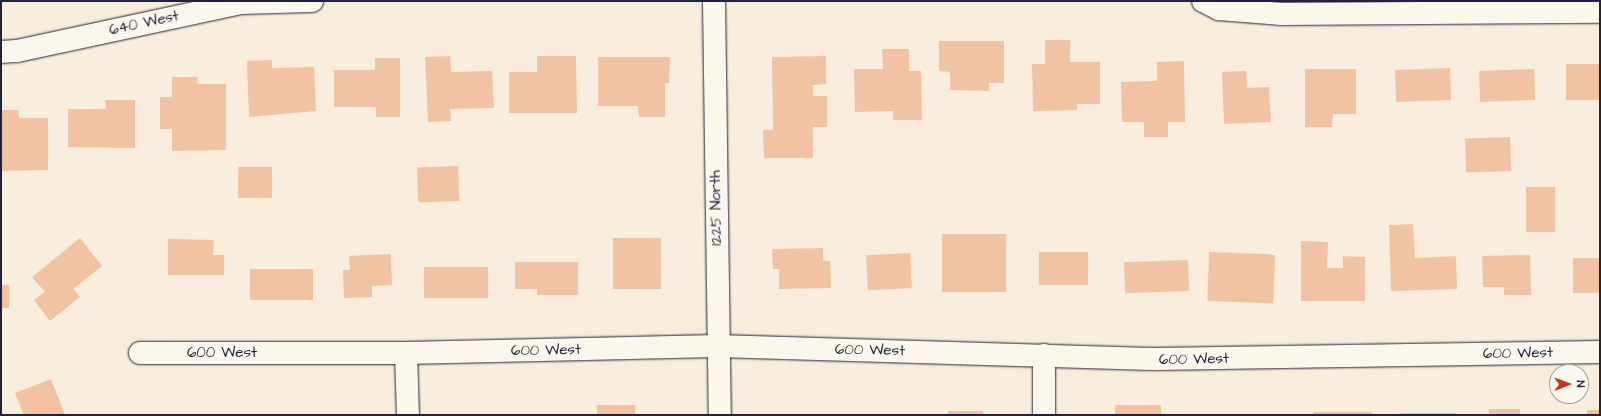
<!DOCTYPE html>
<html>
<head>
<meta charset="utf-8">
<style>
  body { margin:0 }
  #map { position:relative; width:1601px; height:416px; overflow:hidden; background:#f9eddd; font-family:"Architects Daughter",sans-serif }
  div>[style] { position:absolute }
  .building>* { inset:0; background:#f2c3a2; transform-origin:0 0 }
  .roads { filter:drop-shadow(0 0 1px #22223b) drop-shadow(0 0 1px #22223b) }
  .minor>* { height:22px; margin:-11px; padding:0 11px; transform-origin:11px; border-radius:11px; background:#fbf7ec }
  span { translate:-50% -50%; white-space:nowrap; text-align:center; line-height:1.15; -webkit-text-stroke:3px #fbf7ec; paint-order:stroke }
  .street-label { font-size:15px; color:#22223b }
  .frame { position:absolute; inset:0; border:2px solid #22223b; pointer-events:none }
  .north { position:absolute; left:1549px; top:364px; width:40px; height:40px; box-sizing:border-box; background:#fbf7ec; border:1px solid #a4a2a5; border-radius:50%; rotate:89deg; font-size:11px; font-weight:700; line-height:16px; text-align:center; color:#22223b }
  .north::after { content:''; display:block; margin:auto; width:14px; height:18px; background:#c8321e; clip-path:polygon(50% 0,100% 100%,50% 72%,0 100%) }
</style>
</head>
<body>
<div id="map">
  <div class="building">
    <i style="clip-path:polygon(1045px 40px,1070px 40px,1070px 62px,1100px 62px,1100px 104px,1077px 104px,1077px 110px,1033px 111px,1032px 64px,1045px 64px)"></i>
    <i style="clip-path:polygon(939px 41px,1004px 41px,1004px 83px,989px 83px,989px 91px,950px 90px,950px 72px,939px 71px)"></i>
    <i style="clip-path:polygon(882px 49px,909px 49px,909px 71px,921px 71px,922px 120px,893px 120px,893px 111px,855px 112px,854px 69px,883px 69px)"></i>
    <i style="clip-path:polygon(450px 56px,451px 72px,492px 71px,494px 108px,450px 109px,451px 121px,428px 122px,425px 57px)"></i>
    <i style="clip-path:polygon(537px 56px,576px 56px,577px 113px,509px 113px,509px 72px,537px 72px)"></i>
    <i style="clip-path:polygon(826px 56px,826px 84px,813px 85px,813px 96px,827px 96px,827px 127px,813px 127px,813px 158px,764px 158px,763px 130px,773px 130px,772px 57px)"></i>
    <i style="clip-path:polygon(598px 57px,670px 57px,669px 83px,665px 83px,665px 117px,639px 117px,638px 106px,598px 106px)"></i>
    <i style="clip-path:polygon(375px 58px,400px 58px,400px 117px,376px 117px,376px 107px,334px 107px,334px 70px,375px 70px)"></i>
    <i style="clip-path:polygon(272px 60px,272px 68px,314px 67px,316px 111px,249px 117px,247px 61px)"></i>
    <i style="clip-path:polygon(1184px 61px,1185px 122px,1168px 122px,1168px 137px,1144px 137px,1144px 122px,1122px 122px,1121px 82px,1157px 81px,1157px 62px)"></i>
    <i style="left:1600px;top:64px;width:36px;height:34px;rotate:90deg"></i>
    <i style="left:1450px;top:68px;width:32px;height:55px;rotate:88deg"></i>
    <i style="clip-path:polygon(1305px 69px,1356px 69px,1356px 114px,1333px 114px,1332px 127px,1305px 127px)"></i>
    <i style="left:1534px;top:69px;width:31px;height:55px;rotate:88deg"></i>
    <i style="clip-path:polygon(1246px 71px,1247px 88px,1269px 87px,1271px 122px,1224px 124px,1222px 72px)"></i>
    <i style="clip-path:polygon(172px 77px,198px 77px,197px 84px,226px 84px,226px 150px,172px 151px,172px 129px,160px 129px,160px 97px,172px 97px)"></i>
    <i style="clip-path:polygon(105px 100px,135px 100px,135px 148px,68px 147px,68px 109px,106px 109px)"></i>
    <i style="clip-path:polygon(1px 110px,18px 110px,19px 118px,48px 118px,48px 170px,1px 171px)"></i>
    <i style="left:1510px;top:137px;width:34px;height:45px;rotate:88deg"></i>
    <i style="left:458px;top:166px;width:35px;height:41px;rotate:88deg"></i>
    <i style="left:238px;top:167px;width:34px;height:31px"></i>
    <i style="left:1526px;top:187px;width:29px;height:45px"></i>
    <i style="clip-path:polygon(1413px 224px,1415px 258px,1456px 256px,1457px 289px,1391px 291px,1389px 225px)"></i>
    <i style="left:1006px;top:234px;width:58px;height:64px;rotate:90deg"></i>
    <i style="clip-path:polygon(80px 238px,102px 266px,73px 289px,80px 297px,50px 321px,34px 300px,45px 292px,32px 277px)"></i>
    <i style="left:613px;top:238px;width:48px;height:51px"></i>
    <i style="clip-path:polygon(168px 239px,214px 240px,213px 255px,224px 255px,224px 275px,168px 275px)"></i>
    <i style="clip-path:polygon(1301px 241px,1328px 242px,1327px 268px,1343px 268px,1343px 256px,1365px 257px,1365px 301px,1301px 301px)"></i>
    <i style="clip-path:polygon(823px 248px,823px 261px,830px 261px,831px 288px,779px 289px,779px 269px,773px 269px,772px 249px)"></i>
    <i style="left:1039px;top:252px;width:49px;height:33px"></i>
    <i style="left:1209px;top:252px;width:66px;height:49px;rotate:2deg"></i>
    <i style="left:910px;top:253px;width:35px;height:44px;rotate:87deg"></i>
    <i style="clip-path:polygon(391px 254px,392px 285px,372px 286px,372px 297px,344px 298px,343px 270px,350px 270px,349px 256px)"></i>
    <i style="clip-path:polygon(1530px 255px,1531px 295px,1504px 295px,1504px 287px,1483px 287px,1482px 256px)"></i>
    <i style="left:1600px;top:258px;width:35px;height:27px;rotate:90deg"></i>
    <i style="left:1188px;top:260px;width:31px;height:64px;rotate:88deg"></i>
    <i style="clip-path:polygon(515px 262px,578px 262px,578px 295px,537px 295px,537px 289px,515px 289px)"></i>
    <i style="left:488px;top:267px;width:31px;height:64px;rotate:90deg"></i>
    <i style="left:313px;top:269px;width:31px;height:63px;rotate:90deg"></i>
    <i style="left:1px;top:285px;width:8px;height:23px"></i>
    <i style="clip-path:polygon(51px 379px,65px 415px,24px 415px,15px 393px)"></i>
    <i style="left:597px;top:405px;width:38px;height:10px"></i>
    <i style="left:1115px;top:405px;width:46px;height:10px"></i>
    <i style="left:1489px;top:409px;width:31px;height:6px"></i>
    <i style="left:1587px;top:410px;width:13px;height:5px"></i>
    <i style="left:948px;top:411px;width:35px;height:4px"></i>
    <i style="left:1313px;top:412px;width:59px;height:3px"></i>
    <i style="left:1399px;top:413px;width:57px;height:2px"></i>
    <i style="left:1252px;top:414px;width:29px;height:1px"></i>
  </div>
  <div class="roads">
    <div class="minor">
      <i style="left:714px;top:1px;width:414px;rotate:89.2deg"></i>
      <i style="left:1203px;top:1px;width:18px;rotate:27deg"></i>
      <i style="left:1219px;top:9px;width:63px;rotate:4.5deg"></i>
      <i style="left:1282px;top:14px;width:318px;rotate:-0.4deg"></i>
      <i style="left:1px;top:52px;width:16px;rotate:-4deg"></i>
      <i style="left:17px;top:51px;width:229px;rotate:-12.1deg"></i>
      <i style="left:241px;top:3px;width:71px;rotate:-1.6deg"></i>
      <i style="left:140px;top:353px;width:266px"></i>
      <i style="left:406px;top:353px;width:311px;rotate:-1.3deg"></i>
      <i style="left:717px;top:346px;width:439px;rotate:1.7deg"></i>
      <i style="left:1156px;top:359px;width:444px;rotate:-0.9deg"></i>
      <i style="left:406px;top:353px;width:62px;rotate:88.2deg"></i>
      <i style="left:1044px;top:355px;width:60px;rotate:90deg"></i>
    </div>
  </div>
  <div class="street-label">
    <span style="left:144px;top:23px;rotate:-12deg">640 West</span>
    <span style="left:716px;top:208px;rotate:-91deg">1225 North</span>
    <span style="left:546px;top:350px;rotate:-1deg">600 West</span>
    <span style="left:870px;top:350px;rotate:1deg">600 West</span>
    <span style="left:222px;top:353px">600 West</span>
    <span style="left:1518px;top:353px;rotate:-1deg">600 West</span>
    <span style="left:1194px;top:359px;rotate:-1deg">600 West</span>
  </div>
  <div class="frame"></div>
  <div class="north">N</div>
</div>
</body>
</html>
